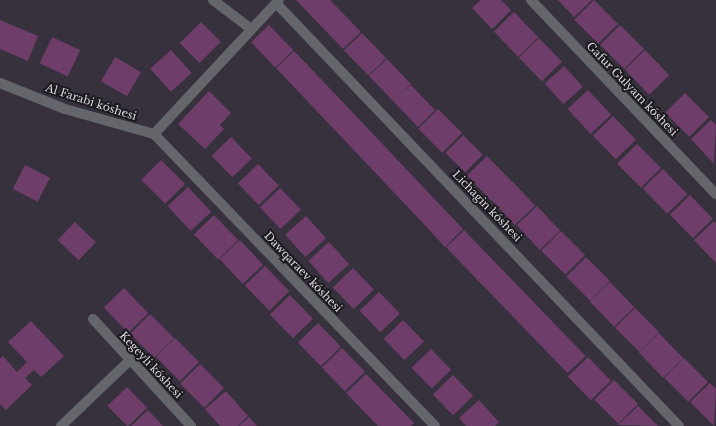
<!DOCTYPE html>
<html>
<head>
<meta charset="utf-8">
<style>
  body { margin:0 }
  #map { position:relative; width:716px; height:426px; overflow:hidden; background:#36313c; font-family:"Libre Baskerville",serif }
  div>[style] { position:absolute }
  .building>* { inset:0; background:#6f3d6a; transform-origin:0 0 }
  .street>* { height:10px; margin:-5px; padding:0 5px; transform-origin:5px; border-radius:5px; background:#65666c }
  span { translate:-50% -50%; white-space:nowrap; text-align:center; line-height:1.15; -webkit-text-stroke:4px #1c1a1f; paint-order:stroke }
  .street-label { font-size:11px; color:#dad6de }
</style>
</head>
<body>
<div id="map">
  <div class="building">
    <i style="clip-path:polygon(296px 0,330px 0,361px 32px,343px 49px)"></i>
    <i style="clip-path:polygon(481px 0,501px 0,511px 10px,492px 29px,472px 8px)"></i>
    <i style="clip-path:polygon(558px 0,592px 0,574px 17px)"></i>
    <i style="left:594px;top:0;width:34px;height:28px;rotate:45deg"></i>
    <i style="left:514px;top:12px;width:35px;height:28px;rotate:46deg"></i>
    <i style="clip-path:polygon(0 20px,38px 36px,28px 61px,0 49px)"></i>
    <i style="left:201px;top:22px;width:28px;height:30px;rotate:45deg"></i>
    <i style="left:269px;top:25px;width:35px;height:25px;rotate:46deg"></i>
    <i style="left:620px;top:25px;width:34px;height:28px;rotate:45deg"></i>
    <i style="left:362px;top:33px;width:35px;height:25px;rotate:46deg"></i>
    <i style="left:52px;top:37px;width:31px;height:29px;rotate:25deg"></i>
    <i style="left:539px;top:38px;width:33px;height:28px;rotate:46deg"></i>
    <i style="left:171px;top:50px;width:31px;height:28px;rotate:48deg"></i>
    <i style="left:645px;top:50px;width:35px;height:28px;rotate:46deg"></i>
    <i style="clip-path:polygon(294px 51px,318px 76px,313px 81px,318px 76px,463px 229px,445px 247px,421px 221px,426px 217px,421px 221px,276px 68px)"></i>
    <i style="left:115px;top:57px;width:30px;height:28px;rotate:30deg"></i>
    <i style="clip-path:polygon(387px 59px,411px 84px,399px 95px,411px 85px,435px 110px,418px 127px,369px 76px)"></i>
    <i style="left:564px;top:66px;width:28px;height:26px;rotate:48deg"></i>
    <i style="left:588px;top:90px;width:34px;height:28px;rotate:47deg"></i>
    <i style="clip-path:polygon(209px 91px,231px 113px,220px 125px,224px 129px,205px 149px,178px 124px)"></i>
    <i style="left:685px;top:93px;width:34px;height:28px;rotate:45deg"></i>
    <i style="left:438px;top:109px;width:34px;height:28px;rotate:45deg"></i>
    <i style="left:613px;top:116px;width:33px;height:28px;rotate:46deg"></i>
    <i style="clip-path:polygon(711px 120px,716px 125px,714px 164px,691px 139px)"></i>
    <i style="left:463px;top:135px;width:28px;height:25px;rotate:45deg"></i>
    <i style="left:231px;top:137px;width:30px;height:27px;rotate:46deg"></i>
    <i style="left:637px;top:144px;width:34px;height:28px;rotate:45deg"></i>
    <i style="left:487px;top:156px;width:35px;height:28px;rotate:46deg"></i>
    <i style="left:161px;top:160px;width:34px;height:28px;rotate:45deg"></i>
    <i style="left:258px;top:164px;width:30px;height:28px;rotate:46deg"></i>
    <i style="left:25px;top:165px;width:28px;height:27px;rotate:27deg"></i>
    <i style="left:663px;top:169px;width:35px;height:28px;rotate:46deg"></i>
    <i style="left:512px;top:181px;width:34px;height:28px;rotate:47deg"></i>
    <i style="left:188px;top:187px;width:34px;height:28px;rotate:47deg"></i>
    <i style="left:280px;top:188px;width:30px;height:28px;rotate:46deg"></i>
    <i style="left:690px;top:195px;width:33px;height:28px;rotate:46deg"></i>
    <i style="left:537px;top:206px;width:34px;height:28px;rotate:47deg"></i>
    <i style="left:214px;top:215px;width:35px;height:28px;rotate:46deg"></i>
    <i style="left:306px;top:216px;width:30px;height:28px;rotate:48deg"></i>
    <i style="clip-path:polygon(714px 221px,716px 223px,716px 263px,694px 240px)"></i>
    <i style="left:75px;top:222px;width:29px;height:25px;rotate:44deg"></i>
    <i style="left:464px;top:230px;width:175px;height:25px;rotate:46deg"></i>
    <i style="left:561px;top:231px;width:34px;height:28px;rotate:45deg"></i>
    <i style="left:240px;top:240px;width:34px;height:28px;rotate:47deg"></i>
    <i style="left:329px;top:242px;width:30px;height:28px;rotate:48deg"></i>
    <i style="left:586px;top:257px;width:34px;height:28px;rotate:45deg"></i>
    <i style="left:265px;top:266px;width:35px;height:28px;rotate:46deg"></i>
    <i style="left:353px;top:268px;width:30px;height:28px;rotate:46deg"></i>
    <i style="left:610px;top:282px;width:35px;height:28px;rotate:46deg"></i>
    <i style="left:124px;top:288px;width:35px;height:28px;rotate:46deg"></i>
    <i style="left:379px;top:292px;width:30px;height:27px;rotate:46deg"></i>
    <i style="left:290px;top:295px;width:33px;height:28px;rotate:46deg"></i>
    <i style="left:635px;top:308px;width:34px;height:28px;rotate:45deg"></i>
    <i style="left:150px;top:314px;width:34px;height:28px;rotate:45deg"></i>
    <i style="left:403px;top:320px;width:30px;height:27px;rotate:46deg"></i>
    <i style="clip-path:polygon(31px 321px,64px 356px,41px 377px,34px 370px,25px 378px,32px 385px,6px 410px,0 404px,0 359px,3px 356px,17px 372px,27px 362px,8px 342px)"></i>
    <i style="left:318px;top:323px;width:33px;height:28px;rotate:46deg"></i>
    <i style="left:659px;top:333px;width:35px;height:28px;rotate:46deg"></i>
    <i style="left:175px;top:338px;width:34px;height:27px;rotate:45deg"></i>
    <i style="left:342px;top:348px;width:33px;height:28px;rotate:46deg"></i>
    <i style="left:431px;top:349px;width:29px;height:27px;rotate:46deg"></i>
    <i style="left:588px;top:357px;width:33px;height:28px;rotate:46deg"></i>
    <i style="left:684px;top:358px;width:34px;height:28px;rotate:45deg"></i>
    <i style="left:200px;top:364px;width:34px;height:28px;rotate:45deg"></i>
    <i style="clip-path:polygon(366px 374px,414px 423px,411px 426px,378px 426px,346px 393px)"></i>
    <i style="left:453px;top:375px;width:29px;height:28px;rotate:46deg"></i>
    <i style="left:614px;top:380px;width:34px;height:28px;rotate:45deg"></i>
    <i style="clip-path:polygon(710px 383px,716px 389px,714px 426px,690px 402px)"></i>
    <i style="left:127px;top:387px;width:29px;height:27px;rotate:46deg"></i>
    <i style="clip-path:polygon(226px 391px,248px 416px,238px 426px,220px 426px,205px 409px)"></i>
    <i style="clip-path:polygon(479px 400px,499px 422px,495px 426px,466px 426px,459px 418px)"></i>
    <i style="clip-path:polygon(638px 406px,658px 426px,618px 425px)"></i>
    <i style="clip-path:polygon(148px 410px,163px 426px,131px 426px)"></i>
    <i style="clip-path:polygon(249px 417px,257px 426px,239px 426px)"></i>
  </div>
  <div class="street">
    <i style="left:213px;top:0;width:48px;rotate:37.3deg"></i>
    <i style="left:531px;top:0;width:268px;rotate:46.4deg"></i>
    <i style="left:276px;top:3px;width:584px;rotate:46.39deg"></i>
    <i style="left:0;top:83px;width:70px;rotate:21.8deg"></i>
    <i style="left:65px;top:109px;width:92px;rotate:15.7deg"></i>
    <i style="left:154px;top:134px;width:405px;rotate:46.1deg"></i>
    <i style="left:154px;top:134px;width:183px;rotate:-47deg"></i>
    <i style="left:93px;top:319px;width:145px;rotate:47.5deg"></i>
    <i style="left:61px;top:426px;width:95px;rotate:-43.7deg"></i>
  </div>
  <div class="street-label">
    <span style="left:632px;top:89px;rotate:46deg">Gafur Gulyam kóshesi</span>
    <span style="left:91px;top:102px;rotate:18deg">Al Farabi kóshesi</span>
    <span style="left:487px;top:206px;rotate:46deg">Lichagin kóshesi</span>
    <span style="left:303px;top:272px;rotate:46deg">Dawqaraev kóshesi</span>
    <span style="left:151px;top:365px;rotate:47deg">Kegeyli kóshesi</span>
  </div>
</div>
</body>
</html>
